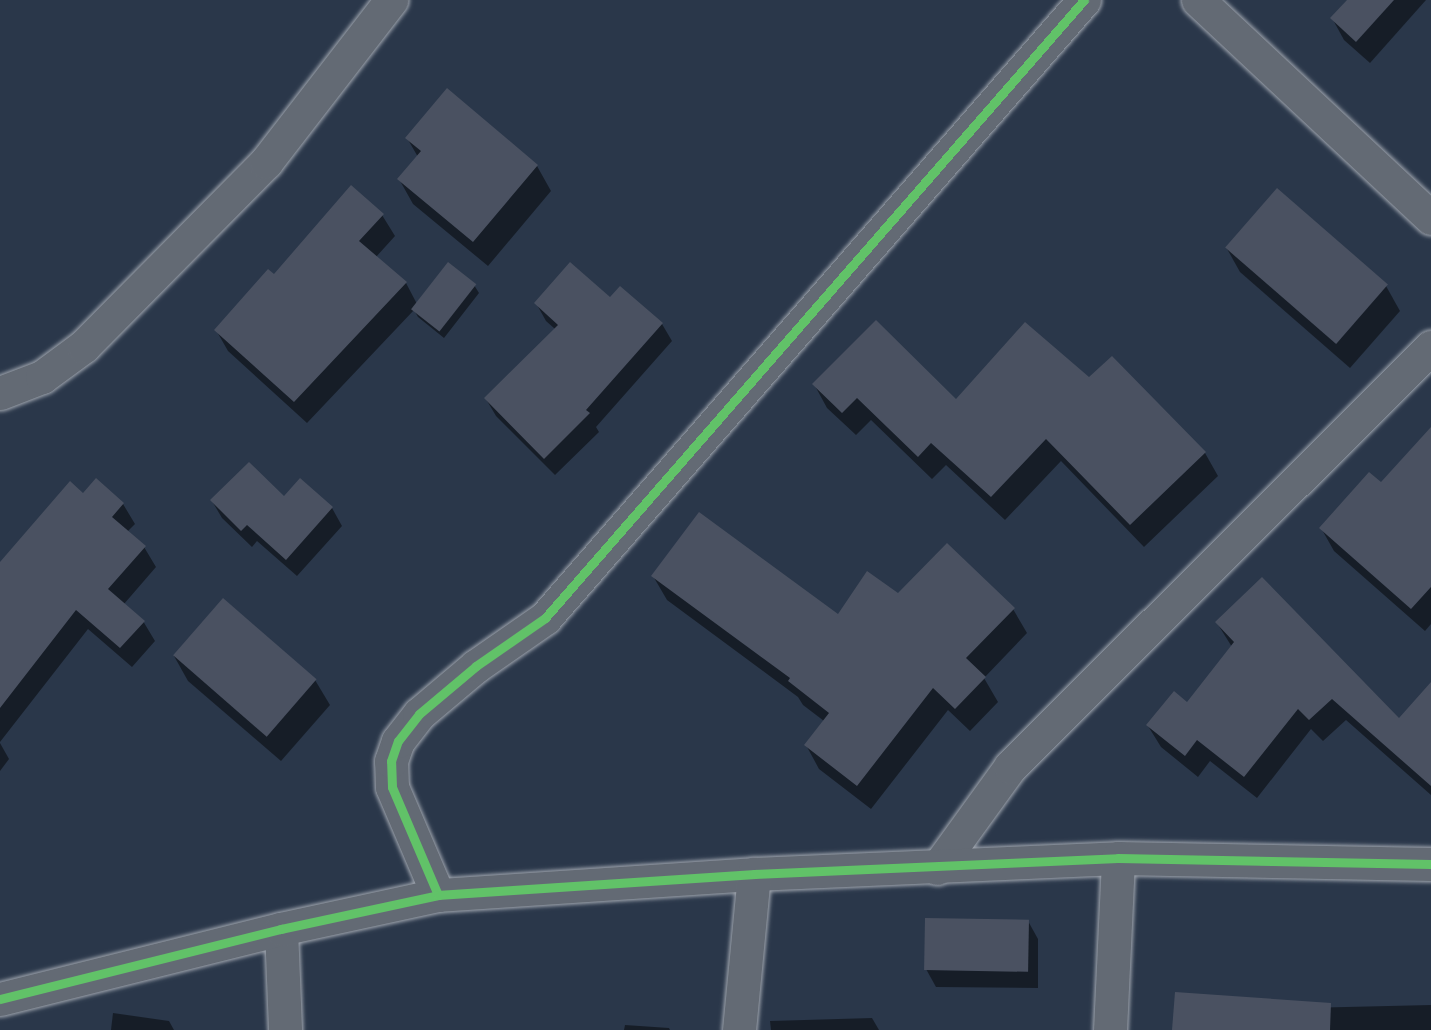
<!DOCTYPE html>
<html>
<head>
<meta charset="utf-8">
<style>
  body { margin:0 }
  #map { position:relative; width:1431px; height:1030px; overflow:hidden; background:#2a374a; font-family:"Gochi Hand",sans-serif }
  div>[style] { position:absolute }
  .shadow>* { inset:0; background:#0007 }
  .building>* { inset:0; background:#4a5161; transform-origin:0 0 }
  .roads { filter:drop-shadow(0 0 2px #9fa5ae) drop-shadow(0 0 2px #9fa5ae) }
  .minor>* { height:33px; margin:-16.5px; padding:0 16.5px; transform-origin:16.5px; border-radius:16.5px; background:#636a74 }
  .cycleway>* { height:9px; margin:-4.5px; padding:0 4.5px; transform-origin:4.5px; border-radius:4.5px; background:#61c268 }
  span { translate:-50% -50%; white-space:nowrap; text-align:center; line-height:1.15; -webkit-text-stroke:4.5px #1d3557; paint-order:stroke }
</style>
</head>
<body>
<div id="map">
  <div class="shadow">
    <i style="clip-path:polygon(1349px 0,1426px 0,1370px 63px,1344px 40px,1332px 18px)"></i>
    <i style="clip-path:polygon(407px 138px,537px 166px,551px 191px,488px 266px,413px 204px,399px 179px,418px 157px)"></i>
    <i style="clip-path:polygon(382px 215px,395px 236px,376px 257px,406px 283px,417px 304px,474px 285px,479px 293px,444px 338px,418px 317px,414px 310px,307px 423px,228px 351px,216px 330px,274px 276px)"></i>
    <i style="clip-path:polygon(1226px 247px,1386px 286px,1400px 311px,1350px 368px,1240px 272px)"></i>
    <i style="clip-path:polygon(620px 288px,662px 324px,672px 341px,596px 427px,599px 432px,555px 475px,496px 416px,486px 399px,555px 329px,546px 321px,536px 303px,610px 299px)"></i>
    <i style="clip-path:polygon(1089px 379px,1205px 453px,1218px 476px,1144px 547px,1061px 461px,1005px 520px,946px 465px,932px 479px,871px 420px,856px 435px,827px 408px,814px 384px,956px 401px)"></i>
    <i style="clip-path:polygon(1431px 431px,1431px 624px,1425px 631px,1334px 551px,1321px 528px,1381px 485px)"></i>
    <i style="clip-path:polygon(300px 480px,332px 508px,342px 526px,297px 576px,257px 541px,252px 547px,222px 518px,212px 501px,284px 498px)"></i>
    <i style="clip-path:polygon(83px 495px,123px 504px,135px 524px,127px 532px,144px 547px,156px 567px,124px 604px,143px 621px,155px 641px,132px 667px,88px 629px,0 742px,0 564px)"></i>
    <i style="clip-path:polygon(653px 576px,838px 617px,898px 594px,1013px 609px,1027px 633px,984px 678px,998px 702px,970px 731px,948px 710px,871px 809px,819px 769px,806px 745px,824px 721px,803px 705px,798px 697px,667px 600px)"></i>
    <i style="clip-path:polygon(1217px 623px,1399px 720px,1431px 696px,1431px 795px,1346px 720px,1323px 741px,1311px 729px,1257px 798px,1210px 761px,1198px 777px,1161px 747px,1148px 726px,1187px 704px,1232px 647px)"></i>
    <i style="clip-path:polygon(174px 656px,315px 680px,330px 705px,281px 761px,188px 681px)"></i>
    <i style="clip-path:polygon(0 743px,9px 759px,0 771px)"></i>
    <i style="clip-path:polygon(1028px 921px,1038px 939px,1038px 988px,936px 987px,926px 969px)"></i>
    <i style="clip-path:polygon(1431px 1005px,1431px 1030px,1174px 1030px,1303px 1008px)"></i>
    <i style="clip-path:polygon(113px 1013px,169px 1021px,174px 1030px,111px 1030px)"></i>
    <i style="clip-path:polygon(872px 1018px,879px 1030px,771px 1030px,770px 1021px)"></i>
    <i style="clip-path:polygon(625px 1025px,669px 1028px,670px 1030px,624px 1030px)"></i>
  </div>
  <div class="building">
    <i style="clip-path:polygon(1347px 0,1394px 0,1356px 42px,1330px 18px)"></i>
    <i style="clip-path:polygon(447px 88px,538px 165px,473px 242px,397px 179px,421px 151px,405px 138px)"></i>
    <i style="clip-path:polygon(351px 185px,384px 214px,359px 241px,407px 282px,294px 402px,214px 330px,268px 269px,274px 274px)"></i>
    <i style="left:1277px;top:188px;width:147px;height:79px;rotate:41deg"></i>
    <i style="left:448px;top:262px;width:36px;height:60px;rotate:38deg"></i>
    <i style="clip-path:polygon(570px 262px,610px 297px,620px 286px,663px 323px,586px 410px,590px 413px,544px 459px,484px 398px,558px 325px,534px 303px)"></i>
    <i style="clip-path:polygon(876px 320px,956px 399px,1025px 322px,1089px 377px,1112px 356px,1206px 452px,1130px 525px,1046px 439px,991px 497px,931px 443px,918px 457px,857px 398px,842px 413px,812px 384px)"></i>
    <i style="clip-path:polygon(1431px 427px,1431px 587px,1411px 609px,1319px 528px,1369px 472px,1381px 482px)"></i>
    <i style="clip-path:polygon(249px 462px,284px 496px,300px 478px,333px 507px,286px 560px,247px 525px,241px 531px,210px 500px)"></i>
    <i style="clip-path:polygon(96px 478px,124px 503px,112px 517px,146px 546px,108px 589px,145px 621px,120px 648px,76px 610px,0 708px,0 562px,70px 481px,83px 493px)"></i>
    <i style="clip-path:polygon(699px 512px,838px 614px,867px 571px,898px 593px,947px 543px,1015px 608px,966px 658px,986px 677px,955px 709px,933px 688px,857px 786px,804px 745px,829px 713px,788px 681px,790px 678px,651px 576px)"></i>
    <i style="clip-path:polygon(1262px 577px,1399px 718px,1431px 682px,1431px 786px,1332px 699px,1309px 720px,1298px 709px,1244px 777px,1197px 740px,1185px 756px,1146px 725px,1174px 691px,1187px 702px,1234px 642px,1215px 622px)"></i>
    <i style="left:223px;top:598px;width:124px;height:76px;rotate:41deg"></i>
    <i style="left:925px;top:918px;width:104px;height:52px;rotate:1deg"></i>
    <i style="clip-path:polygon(1175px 992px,1331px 1003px,1330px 1030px,1172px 1030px)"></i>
  </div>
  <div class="roads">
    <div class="minor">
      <i style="left:1198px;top:0;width:319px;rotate:43.1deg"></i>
      <i style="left:0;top:393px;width:45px;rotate:-20.9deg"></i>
      <i style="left:42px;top:377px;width:52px;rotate:-36.4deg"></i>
      <i style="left:84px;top:346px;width:259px;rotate:-45.3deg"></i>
      <i style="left:266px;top:162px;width:205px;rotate:-52.3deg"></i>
      <i style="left:937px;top:868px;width:125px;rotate:-54.1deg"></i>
      <i style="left:1010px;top:767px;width:595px;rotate:-44.93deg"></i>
      <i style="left:438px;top:895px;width:117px;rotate:-113.1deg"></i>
      <i style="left:392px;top:787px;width:26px;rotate:-92deg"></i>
      <i style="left:391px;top:761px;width:21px;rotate:-71deg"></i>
      <i style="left:398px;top:741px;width:34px;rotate:-52deg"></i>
      <i style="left:419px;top:714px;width:75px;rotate:-40.1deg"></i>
      <i style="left:476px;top:666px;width:84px;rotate:-34.8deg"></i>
      <i style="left:545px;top:618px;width:820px;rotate:-48.91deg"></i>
      <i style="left:281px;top:929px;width:101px;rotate:87.7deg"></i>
      <i style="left:0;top:999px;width:290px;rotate:-14deg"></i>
      <i style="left:281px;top:929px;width:161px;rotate:-12.2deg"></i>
      <i style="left:438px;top:895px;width:317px;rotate:-3.8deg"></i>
      <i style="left:754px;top:874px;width:364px;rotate:-2.5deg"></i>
      <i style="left:1118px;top:858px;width:313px;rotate:1.1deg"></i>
      <i style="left:739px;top:1030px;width:157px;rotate:-84.5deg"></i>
      <i style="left:1110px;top:1030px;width:172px;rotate:-87.3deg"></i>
    </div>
  </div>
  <div class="cycleway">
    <i style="left:438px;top:895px;width:117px;rotate:-113.1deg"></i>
    <i style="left:392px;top:787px;width:26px;rotate:-92deg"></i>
    <i style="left:391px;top:761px;width:21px;rotate:-71deg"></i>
    <i style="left:398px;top:741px;width:34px;rotate:-52deg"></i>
    <i style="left:419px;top:714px;width:75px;rotate:-40.1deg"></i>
    <i style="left:476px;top:666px;width:84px;rotate:-34.8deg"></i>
    <i style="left:545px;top:618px;width:820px;rotate:-48.91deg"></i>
    <i style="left:0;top:999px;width:290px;rotate:-14deg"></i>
    <i style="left:281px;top:929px;width:161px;rotate:-12.2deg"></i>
    <i style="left:438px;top:895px;width:317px;rotate:-3.8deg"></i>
    <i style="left:754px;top:874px;width:364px;rotate:-2.5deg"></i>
    <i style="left:1118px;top:858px;width:313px;rotate:1.1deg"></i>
  </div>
</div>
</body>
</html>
